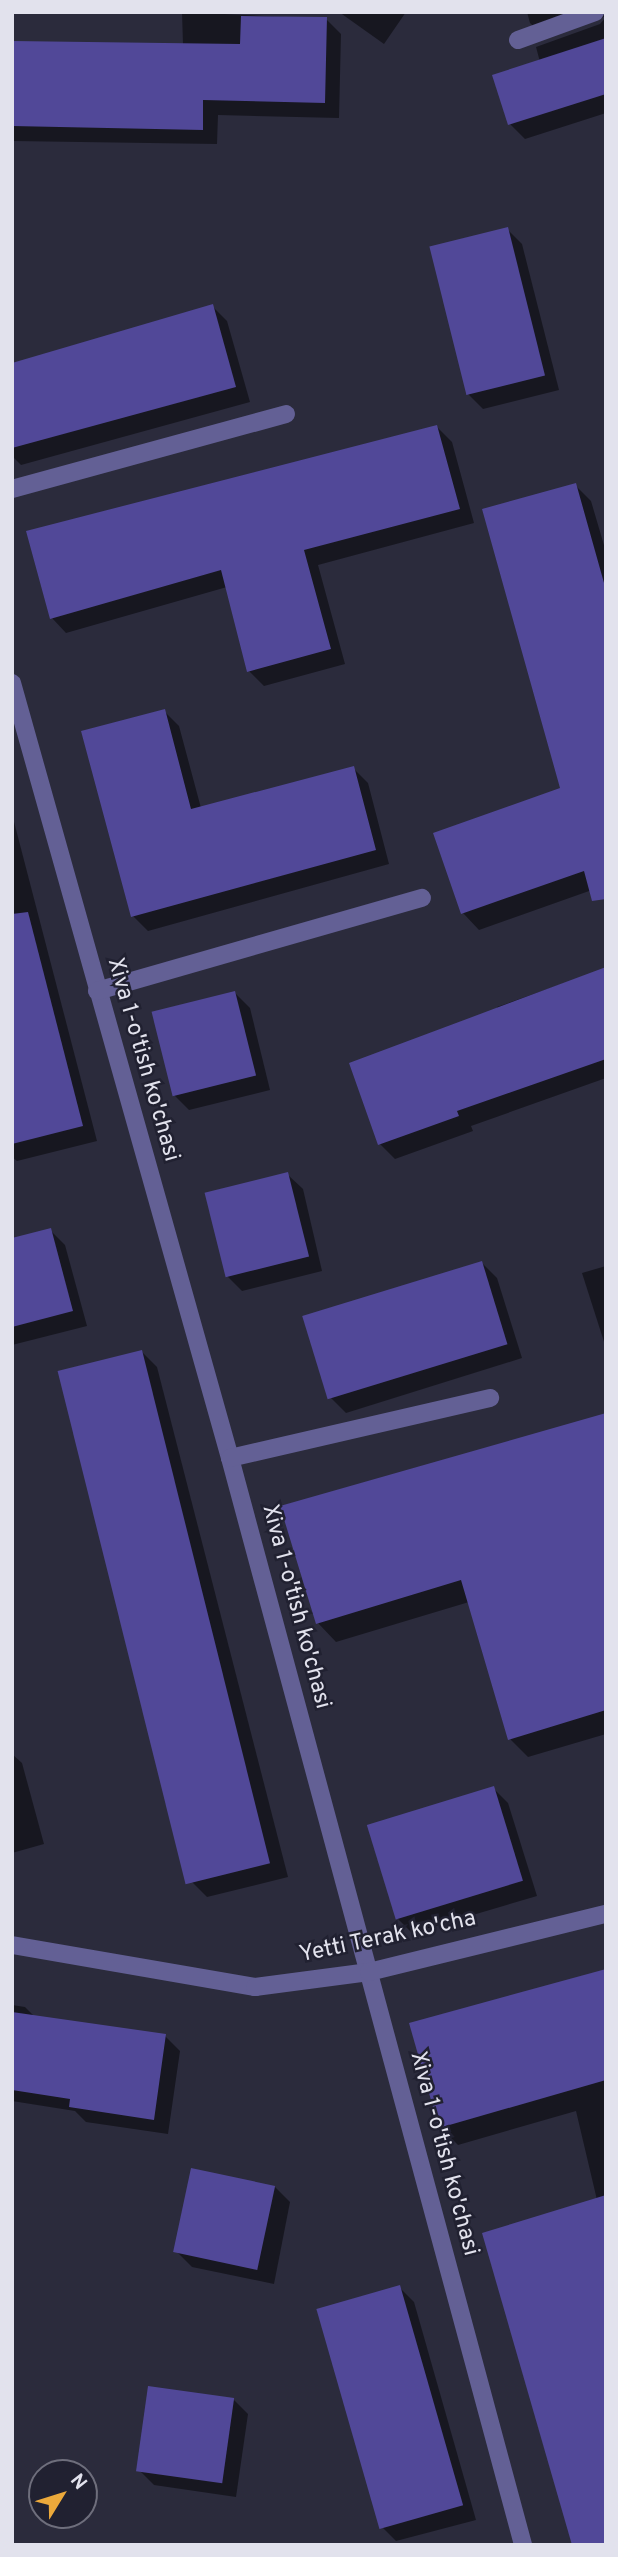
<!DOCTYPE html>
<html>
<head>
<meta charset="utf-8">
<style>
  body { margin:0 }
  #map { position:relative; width:618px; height:2557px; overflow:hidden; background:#2b2b3c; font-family:Overpass,sans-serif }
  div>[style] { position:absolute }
  .shadow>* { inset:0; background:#0007 }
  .building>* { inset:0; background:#514898; transform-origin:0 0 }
  .service>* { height:18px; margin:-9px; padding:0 9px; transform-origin:9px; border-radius:9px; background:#636095 }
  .minor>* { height:18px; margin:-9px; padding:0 9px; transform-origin:9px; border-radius:9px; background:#636095 }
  span { translate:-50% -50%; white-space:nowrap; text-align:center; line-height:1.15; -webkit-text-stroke:5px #212131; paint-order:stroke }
  .street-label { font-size:23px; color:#e2e2ed }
  .frame { position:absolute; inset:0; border:14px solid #e2e2ed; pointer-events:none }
  .north { position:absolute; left:28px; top:2459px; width:70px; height:70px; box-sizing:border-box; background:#212131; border:2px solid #6e6e7c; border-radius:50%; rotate:52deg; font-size:19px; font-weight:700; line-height:28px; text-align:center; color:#e2e2ed }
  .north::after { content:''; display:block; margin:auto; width:24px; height:32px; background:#eca93b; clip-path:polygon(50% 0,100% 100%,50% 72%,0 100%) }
</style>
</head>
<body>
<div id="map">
  <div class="shadow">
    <i style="clip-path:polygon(182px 12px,326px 19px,341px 34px,339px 118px,218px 115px,217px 144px,12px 141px,12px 43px,183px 45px)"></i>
    <i style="clip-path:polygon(339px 12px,406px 12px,384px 44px)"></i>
    <i style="clip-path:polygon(527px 12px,606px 12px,606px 16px,545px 38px,530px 23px)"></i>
    <i style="clip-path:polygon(606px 17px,606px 113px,525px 139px,510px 124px,540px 62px,536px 47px,600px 24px)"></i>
    <i style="clip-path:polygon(507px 229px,522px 244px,559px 390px,483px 409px,468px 394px,431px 247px)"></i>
    <i style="clip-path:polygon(212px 306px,227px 321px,250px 402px,21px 465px,12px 456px,12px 365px)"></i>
    <i style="clip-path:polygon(437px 427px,452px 442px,474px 523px,318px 565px,345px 664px,264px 686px,249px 671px,227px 587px,66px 633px,52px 618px)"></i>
    <i style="clip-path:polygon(575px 485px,591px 501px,606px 552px,606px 885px,479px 930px,463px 913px,435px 834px,562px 789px)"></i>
    <i style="clip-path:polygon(164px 711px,179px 726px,201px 808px,353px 768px,368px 783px,389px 864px,148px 931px,133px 916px)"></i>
    <i style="clip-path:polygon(12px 814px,97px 1141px,17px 1161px,12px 1157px)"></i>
    <i style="clip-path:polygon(576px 979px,606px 1036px,606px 1078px,471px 1126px,473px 1131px,395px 1159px,380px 1144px,499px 1012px,497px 1007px)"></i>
    <i style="clip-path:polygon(235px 993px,250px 1008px,270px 1090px,189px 1110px,174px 1095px)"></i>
    <i style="clip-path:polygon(287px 1174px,303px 1189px,322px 1271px,242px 1291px,227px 1276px)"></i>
    <i style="clip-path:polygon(50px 1230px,65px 1245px,87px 1326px,12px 1345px,12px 1239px)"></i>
    <i style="clip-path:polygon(482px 1263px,497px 1278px,522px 1358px,346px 1413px,331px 1398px)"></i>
    <i style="clip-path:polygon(606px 1266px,606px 1348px,582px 1273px)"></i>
    <i style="clip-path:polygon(142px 1352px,157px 1367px,288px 1877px,207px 1897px,192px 1882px)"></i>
    <i style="clip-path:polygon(606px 1414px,606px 1734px,528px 1757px,510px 1739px,469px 1602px,336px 1642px,318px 1623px)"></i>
    <i style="clip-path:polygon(12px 1754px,22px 1763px,44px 1844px,12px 1853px)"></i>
    <i style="clip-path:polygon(493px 1788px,508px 1803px,537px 1896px,412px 1933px,397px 1918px)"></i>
    <i style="clip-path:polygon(606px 1971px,606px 2545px,574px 2545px,536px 2419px,540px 2418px,597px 2200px,576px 2111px,458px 2145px,440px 2127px)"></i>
    <i style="clip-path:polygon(12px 2005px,25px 2007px,35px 2017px,165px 2036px,180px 2051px,168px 2134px,86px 2122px,75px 2111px,12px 2101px)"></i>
    <i style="clip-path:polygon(275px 2187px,290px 2202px,274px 2284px,192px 2267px,177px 2252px)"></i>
    <i style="clip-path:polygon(399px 2287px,414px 2302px,476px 2520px,396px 2541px,381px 2526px)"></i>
    <i style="clip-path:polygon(233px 2399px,248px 2414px,236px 2497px,154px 2485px,139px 2470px)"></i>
  </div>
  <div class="building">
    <i style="clip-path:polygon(241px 16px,327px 17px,325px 103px,203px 100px,203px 130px,12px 126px,12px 41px,240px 44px)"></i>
    <i style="clip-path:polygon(606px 38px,606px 94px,508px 125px,492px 75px)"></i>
    <i style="left:508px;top:227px;width:153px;height:81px;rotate:76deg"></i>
    <i style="clip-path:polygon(213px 304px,236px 387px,12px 448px,12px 363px)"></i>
    <i style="clip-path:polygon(437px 425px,460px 509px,304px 550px,331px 649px,247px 672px,221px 570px,50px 619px,26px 531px)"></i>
    <i style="clip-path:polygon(576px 483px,606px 590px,606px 899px,592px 901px,584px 871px,461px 914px,433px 833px,560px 788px,482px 509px)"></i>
    <i style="clip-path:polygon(165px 709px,191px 809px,354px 766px,376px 850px,131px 917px,81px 731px)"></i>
    <i style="clip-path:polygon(28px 912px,83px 1126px,12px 1144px,12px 914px)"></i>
    <i style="clip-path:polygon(606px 967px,606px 1059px,457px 1111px,459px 1116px,378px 1145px,349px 1063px)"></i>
    <i style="left:235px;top:991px;width:87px;height:86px;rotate:76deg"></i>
    <i style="left:288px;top:1172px;width:87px;height:86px;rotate:76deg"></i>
    <i style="clip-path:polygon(51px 1228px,73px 1311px,12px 1327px,12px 1238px)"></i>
    <i style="left:482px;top:1261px;width:87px;height:188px;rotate:73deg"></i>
    <i style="left:142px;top:1350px;width:529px;height:87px;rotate:76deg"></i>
    <i style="clip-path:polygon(606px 1413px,606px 1710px,508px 1740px,461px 1580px,316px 1624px,280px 1506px)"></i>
    <i style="left:494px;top:1786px;width:99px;height:133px;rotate:73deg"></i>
    <i style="clip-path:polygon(606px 1969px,606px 2080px,439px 2128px,409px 2023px)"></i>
    <i style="clip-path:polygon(12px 2012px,166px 2034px,154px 2120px,69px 2107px,70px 2099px,12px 2090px)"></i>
    <i style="left:191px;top:2168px;width:86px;height:86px;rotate:12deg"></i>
    <i style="clip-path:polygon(606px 2195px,606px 2545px,572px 2545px,482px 2233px)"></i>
    <i style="left:400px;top:2285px;width:229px;height:87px;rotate:74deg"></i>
    <i style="left:148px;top:2386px;width:87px;height:86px;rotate:8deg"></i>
  </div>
  <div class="service">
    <i style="left:518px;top:40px;width:82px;rotate:-20deg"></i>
  </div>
  <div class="minor">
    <i style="left:12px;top:489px;width:284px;rotate:-15.3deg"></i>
    <i style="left:12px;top:683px;width:805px;rotate:74.29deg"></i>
    <i style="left:230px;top:1458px;width:1126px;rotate:74.91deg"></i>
    <i style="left:97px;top:991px;width:338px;rotate:-16deg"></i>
    <i style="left:230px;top:1458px;width:267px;rotate:-13deg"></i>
    <i style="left:12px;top:1945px;width:247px;rotate:9.8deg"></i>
    <i style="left:255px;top:1987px;width:115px;rotate:-7.5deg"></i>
    <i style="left:369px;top:1972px;width:244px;rotate:-13.8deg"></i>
  </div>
  <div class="street-label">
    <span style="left:142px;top:1060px;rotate:74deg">Xiva 1-o'tish ko'chasi</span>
    <span style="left:295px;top:1607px;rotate:75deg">Xiva 1-o'tish ko'chasi</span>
    <span style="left:388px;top:1938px;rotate:-12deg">Yetti Terak ko'cha</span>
    <span style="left:443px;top:2154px;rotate:75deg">Xiva 1-o'tish ko'chasi</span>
  </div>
  <div class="frame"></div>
  <div class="north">N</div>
</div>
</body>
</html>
